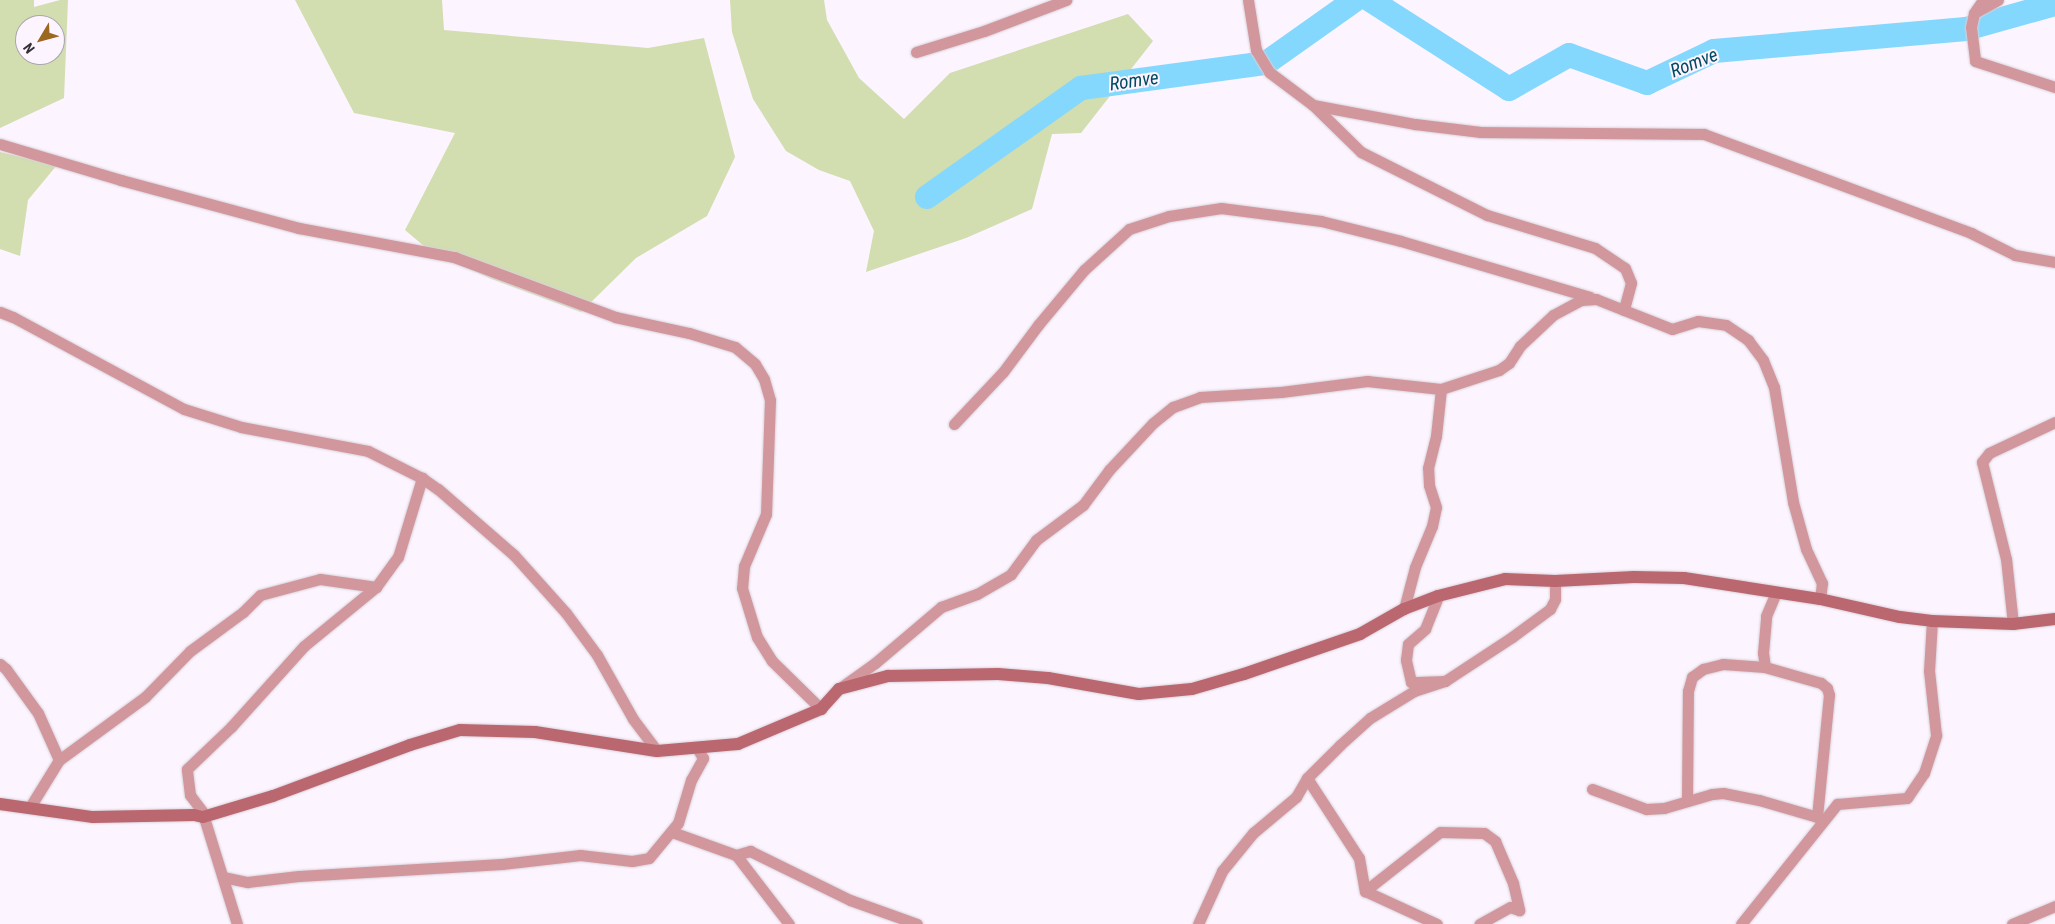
<!DOCTYPE html>
<html>
<head>
<meta charset="utf-8">
<style>
  body { margin:0 }
  #map { position:relative; width:2055px; height:924px; overflow:hidden; background:#fcf4fe; font-family:"Roboto Condensed",sans-serif }
  div>[style] { position:absolute }
  .green>* { inset:0; background:#d2ddb0 }
  .river>* { height:24px; margin:-12px; padding:0 12px; transform-origin:12px; border-radius:12px; background:#84d7fd }
  .roads { filter:drop-shadow(0 0 1px #d8d1da) drop-shadow(0 0 1px #d8d1da) }
  .street>* { height:11px; margin:-5.5px; padding:0 5.5px; transform-origin:5.5px; border-radius:5.5px; background:#d2979c }
  .secondary>* { height:12px; margin:-6px; padding:0 6px; transform-origin:6px; border-radius:6px; background:#bb6770 }
  span { translate:-50% -50%; white-space:nowrap; text-align:center; line-height:1.15; -webkit-text-stroke:4px #fcf4fe; paint-order:stroke }
  .water-label { font-size:19px; color:#004962; font-style:italic }
  .north { position:absolute; left:15px; top:15px; width:50px; height:50px; box-sizing:border-box; background:#fcf4fe; border:1px solid #aca5ad; border-radius:50%; rotate:233deg; font-size:14px; font-weight:700; line-height:20px; text-align:center; color:#332f34 }
  .north::after { content:''; display:block; margin:auto; width:18px; height:22px; background:#9c671f; clip-path:polygon(50% 0,100% 100%,50% 72%,0 100%) }
</style>
</head>
<body>
<div id="map">
  <div class="green">
    <i style="clip-path:polygon(evenodd,0 0,34px 0,34px 7px,60px 0,68px 0,64px 98px,0 128px,0 0,25px 25px,55px 25px,55px 55px,25px 55px,25px 25px)"></i>
    <i style="clip-path:polygon(295px 0,442px 0,444px 30px,648px 48px,704px 38px,735px 157px,707px 216px,636px 258px,581px 312px,492px 279px,431px 252px,405px 230px,455px 133px,354px 113px)"></i>
    <i style="clip-path:polygon(730px 0,824px 0,827px 20px,859px 78px,904px 119px,950px 73px,1128px 14px,1153px 41px,1081px 133px,1052px 134px,1032px 209px,966px 238px,866px 272px,874px 231px,850px 181px,819px 170px,786px 151px,753px 99px,732px 32px)"></i>
    <i style="clip-path:polygon(0 152px,57px 165px,28px 200px,20px 256px,0 249px)"></i>
  </div>
  <div class="river">
    <i style="left:1370px;top:0;width:165px;rotate:32.6deg"></i>
    <i style="left:1509px;top:89px;width:69px;rotate:-29.5deg"></i>
    <i style="left:1569px;top:55px;width:83px;rotate:19.7deg"></i>
    <i style="left:1647px;top:83px;width:74px;rotate:-25.5deg"></i>
    <i style="left:1714px;top:51px;width:253px;rotate:-5deg"></i>
    <i style="left:1966px;top:29px;width:92px;rotate:-15.7deg"></i>
    <i style="left:927px;top:197px;width:189px;rotate:-35.3deg"></i>
    <i style="left:1081px;top:88px;width:187px;rotate:-7.7deg"></i>
    <i style="left:1266px;top:63px;width:109px;rotate:-35.3deg"></i>
  </div>
  <div class="roads">
    <div class="street">
      <i style="left:1248px;top:0;width:51px;rotate:80.9deg"></i>
      <i style="left:1256px;top:50px;width:26px;rotate:59deg"></i>
      <i style="left:1269px;top:72px;width:55px;rotate:36.9deg"></i>
      <i style="left:1313px;top:105px;width:67px;rotate:44.4deg"></i>
      <i style="left:1361px;top:152px;width:141px;rotate:26.6deg"></i>
      <i style="left:1487px;top:215px;width:113px;rotate:17deg"></i>
      <i style="left:1595px;top:248px;width:36px;rotate:34deg"></i>
      <i style="left:1625px;top:268px;width:16px;rotate:68deg"></i>
      <i style="left:1631px;top:283px;width:28px;rotate:105deg"></i>
      <i style="left:1983px;top:0;width:16px;rotate:125deg"></i>
      <i style="left:1974px;top:13px;width:14px;rotate:102deg"></i>
      <i style="left:1971px;top:27px;width:34px;rotate:83deg"></i>
      <i style="left:1975px;top:61px;width:84px;rotate:18deg"></i>
      <i style="left:1976px;top:12px;width:25px;rotate:-29deg"></i>
      <i style="left:916px;top:52px;width:71px;rotate:-17.2deg"></i>
      <i style="left:984px;top:31px;width:88px;rotate:-20.7deg"></i>
      <i style="left:1313px;top:105px;width:104px;rotate:10.6deg"></i>
      <i style="left:1415px;top:124px;width:66px;rotate:6.9deg"></i>
      <i style="left:1481px;top:132px;width:223px;rotate:0.5deg"></i>
      <i style="left:1704px;top:134px;width:285px;rotate:20.3deg"></i>
      <i style="left:1971px;top:233px;width:49px;rotate:26.6deg"></i>
      <i style="left:2015px;top:255px;width:41px;rotate:9.9deg"></i>
      <i style="left:0;top:144px;width:126px;rotate:16.6deg"></i>
      <i style="left:121px;top:180px;width:184px;rotate:15.1deg"></i>
      <i style="left:299px;top:228px;width:158px;rotate:10.6deg"></i>
      <i style="left:454px;top:257px;width:172px;rotate:20.4deg"></i>
      <i style="left:615px;top:317px;width:76px;rotate:12.2deg"></i>
      <i style="left:689px;top:333px;width:48px;rotate:16.9deg"></i>
      <i style="left:735px;top:347px;width:26px;rotate:40deg"></i>
      <i style="left:755px;top:364px;width:17px;rotate:59deg"></i>
      <i style="left:764px;top:379px;width:22px;rotate:74deg"></i>
      <i style="left:770px;top:400px;width:114px;rotate:92deg"></i>
      <i style="left:766px;top:514px;width:56px;rotate:112.9deg"></i>
      <i style="left:744px;top:566px;width:22px;rotate:95deg"></i>
      <i style="left:742px;top:588px;width:51px;rotate:73deg"></i>
      <i style="left:757px;top:637px;width:28px;rotate:58deg"></i>
      <i style="left:772px;top:661px;width:69px;rotate:44.4deg"></i>
      <i style="left:0;top:312px;width:14px;rotate:21deg"></i>
      <i style="left:13px;top:317px;width:194px;rotate:28.3deg"></i>
      <i style="left:184px;top:409px;width:60px;rotate:17.5deg"></i>
      <i style="left:241px;top:427px;width:129px;rotate:10.7deg"></i>
      <i style="left:368px;top:451px;width:60px;rotate:26.6deg"></i>
      <i style="left:422px;top:478px;width:19px;rotate:35deg"></i>
      <i style="left:438px;top:489px;width:101px;rotate:41deg"></i>
      <i style="left:514px;top:555px;width:78px;rotate:48.1deg"></i>
      <i style="left:566px;top:613px;width:52px;rotate:53.6deg"></i>
      <i style="left:597px;top:655px;width:73px;rotate:60.6deg"></i>
      <i style="left:633px;top:719px;width:40px;rotate:53deg"></i>
      <i style="left:954px;top:424px;width:71px;rotate:-46.7deg"></i>
      <i style="left:1003px;top:372px;width:59px;rotate:-53.3deg"></i>
      <i style="left:1038px;top:325px;width:72px;rotate:-50.1deg"></i>
      <i style="left:1084px;top:270px;width:61px;rotate:-42.3deg"></i>
      <i style="left:1129px;top:229px;width:42px;rotate:-18deg"></i>
      <i style="left:1169px;top:216px;width:53px;rotate:-8.7deg"></i>
      <i style="left:1221px;top:208px;width:101px;rotate:7.4deg"></i>
      <i style="left:1321px;top:221px;width:82px;rotate:14deg"></i>
      <i style="left:1401px;top:241px;width:197px;rotate:16.5deg"></i>
      <i style="left:1404px;top:609px;width:43px;rotate:-75.3deg"></i>
      <i style="left:1415px;top:567px;width:44px;rotate:-67.5deg"></i>
      <i style="left:1432px;top:526px;width:19px;rotate:-78deg"></i>
      <i style="left:1436px;top:507px;width:23px;rotate:-108deg"></i>
      <i style="left:1429px;top:485px;width:17px;rotate:-93deg"></i>
      <i style="left:1428px;top:468px;width:33px;rotate:-76deg"></i>
      <i style="left:1436px;top:436px;width:47px;rotate:-83.9deg"></i>
      <i style="left:2013px;top:624px;width:65px;rotate:-96.1deg"></i>
      <i style="left:2006px;top:559px;width:100px;rotate:-103.9deg"></i>
      <i style="left:1982px;top:462px;width:11px;rotate:-52deg"></i>
      <i style="left:1989px;top:453px;width:73px;rotate:-25.2deg"></i>
      <i style="left:0;top:664px;width:8px;rotate:40deg"></i>
      <i style="left:6px;top:669px;width:54px;rotate:54deg"></i>
      <i style="left:38px;top:713px;width:51px;rotate:65.9deg"></i>
      <i style="left:1445px;top:681px;width:80px;rotate:-33.3deg"></i>
      <i style="left:1512px;top:637px;width:47px;rotate:-36.4deg"></i>
      <i style="left:1550px;top:609px;width:11px;rotate:-63deg"></i>
      <i style="left:1555px;top:599px;width:18px;rotate:-90deg"></i>
      <i style="left:840px;top:688px;width:43px;rotate:-35.5deg"></i>
      <i style="left:875px;top:663px;width:87px;rotate:-40.3deg"></i>
      <i style="left:941px;top:607px;width:38px;rotate:-20deg"></i>
      <i style="left:977px;top:594px;width:39px;rotate:-30deg"></i>
      <i style="left:1011px;top:574px;width:42px;rotate:-53.7deg"></i>
      <i style="left:1036px;top:540px;width:59px;rotate:-36.7deg"></i>
      <i style="left:1083px;top:505px;width:44px;rotate:-53.4deg"></i>
      <i style="left:1109px;top:470px;width:64px;rotate:-46.9deg"></i>
      <i style="left:1153px;top:423px;width:26px;rotate:-39deg"></i>
      <i style="left:1173px;top:407px;width:29px;rotate:-20deg"></i>
      <i style="left:1200px;top:397px;width:81px;rotate:-3.5deg"></i>
      <i style="left:1281px;top:392px;width:87px;rotate:-7.3deg"></i>
      <i style="left:1367px;top:381px;width:74px;rotate:6.2deg"></i>
      <i style="left:1441px;top:389px;width:61px;rotate:-18.1deg"></i>
      <i style="left:1499px;top:370px;width:12px;rotate:-35deg"></i>
      <i style="left:1509px;top:363px;width:20px;rotate:-57deg"></i>
      <i style="left:1520px;top:346px;width:45px;rotate:-43.2deg"></i>
      <i style="left:1553px;top:315px;width:32px;rotate:-28deg"></i>
      <i style="left:1581px;top:300px;width:15px;rotate:-4deg"></i>
      <i style="left:1596px;top:299px;width:82px;rotate:21.5deg"></i>
      <i style="left:1672px;top:329px;width:27px;rotate:-17deg"></i>
      <i style="left:1698px;top:321px;width:28px;rotate:8deg"></i>
      <i style="left:1726px;top:325px;width:27px;rotate:34deg"></i>
      <i style="left:1748px;top:340px;width:25px;rotate:53deg"></i>
      <i style="left:1763px;top:360px;width:29px;rotate:68deg"></i>
      <i style="left:1774px;top:387px;width:117px;rotate:80.6deg"></i>
      <i style="left:1793px;top:502px;width:49px;rotate:74.5deg"></i>
      <i style="left:1806px;top:549px;width:38px;rotate:65deg"></i>
      <i style="left:1822px;top:583px;width:16px;rotate:97deg"></i>
      <i style="left:1307px;top:778px;width:95px;rotate:57deg"></i>
      <i style="left:1359px;top:858px;width:34px;rotate:80deg"></i>
      <i style="left:1592px;top:789px;width:58px;rotate:20.3deg"></i>
      <i style="left:1646px;top:809px;width:18px;rotate:-3deg"></i>
      <i style="left:1664px;top:808px;width:50px;rotate:-16.3deg"></i>
      <i style="left:1712px;top:794px;width:11px;rotate:-5deg"></i>
      <i style="left:1723px;top:793px;width:37px;rotate:11deg"></i>
      <i style="left:1759px;top:800px;width:60px;rotate:16.3deg"></i>
      <i style="left:1817px;top:817px;width:123px;rotate:-84.4deg"></i>
      <i style="left:1829px;top:695px;width:7px;rotate:-106deg"></i>
      <i style="left:1827px;top:688px;width:8px;rotate:-140deg"></i>
      <i style="left:1821px;top:683px;width:58px;rotate:-164.1deg"></i>
      <i style="left:1765px;top:667px;width:14px;rotate:-98deg"></i>
      <i style="left:1763px;top:653px;width:37px;rotate:-85deg"></i>
      <i style="left:1766px;top:616px;width:25px;rotate:-67deg"></i>
      <i style="left:1687px;top:801px;width:110px;rotate:-89.5deg"></i>
      <i style="left:1688px;top:691px;width:15px;rotate:-74deg"></i>
      <i style="left:1692px;top:677px;width:14px;rotate:-36deg"></i>
      <i style="left:1703px;top:669px;width:21px;rotate:-14deg"></i>
      <i style="left:1723px;top:664px;width:42px;rotate:4.1deg"></i>
      <i style="left:30px;top:807px;width:55px;rotate:-58.3deg"></i>
      <i style="left:59px;top:760px;width:107px;rotate:-36.2deg"></i>
      <i style="left:145px;top:697px;width:64px;rotate:-45.6deg"></i>
      <i style="left:190px;top:651px;width:66px;rotate:-36.3deg"></i>
      <i style="left:243px;top:612px;width:24px;rotate:-45deg"></i>
      <i style="left:260px;top:595px;width:62px;rotate:-14.9deg"></i>
      <i style="left:320px;top:579px;width:57px;rotate:8.1deg"></i>
      <i style="left:672px;top:832px;width:68px;rotate:19.8deg"></i>
      <i style="left:736px;top:855px;width:15px;rotate:-16deg"></i>
      <i style="left:750px;top:851px;width:111px;rotate:26.1deg"></i>
      <i style="left:850px;top:900px;width:71px;rotate:19.7deg"></i>
      <i style="left:736px;top:855px;width:87px;rotate:52.5deg"></i>
      <i style="left:223px;top:877px;width:25px;rotate:12deg"></i>
      <i style="left:247px;top:882px;width:52px;rotate:-6.6deg"></i>
      <i style="left:299px;top:876px;width:203px;rotate:-3.4deg"></i>
      <i style="left:502px;top:864px;width:79px;rotate:-6.6deg"></i>
      <i style="left:580px;top:855px;width:52px;rotate:6.6deg"></i>
      <i style="left:632px;top:861px;width:17px;rotate:-10deg"></i>
      <i style="left:649px;top:858px;width:45px;rotate:-50.4deg"></i>
      <i style="left:678px;top:823px;width:45px;rotate:-73.2deg"></i>
      <i style="left:691px;top:780px;width:25px;rotate:-61deg"></i>
      <i style="left:703px;top:758px;width:12px;rotate:-121deg"></i>
      <i style="left:1365px;top:891px;width:95px;rotate:-38.2deg"></i>
      <i style="left:1440px;top:832px;width:44px;rotate:1.3deg"></i>
      <i style="left:1484px;top:833px;width:14px;rotate:36deg"></i>
      <i style="left:1495px;top:841px;width:46px;rotate:66.8deg"></i>
      <i style="left:1513px;top:883px;width:28px;rotate:77deg"></i>
      <i style="left:1519px;top:910px;width:9px;rotate:-162deg"></i>
      <i style="left:1510px;top:907px;width:35px;rotate:151deg"></i>
      <i style="left:1365px;top:891px;width:79px;rotate:24.6deg"></i>
      <i style="left:237px;top:924px;width:118px;rotate:-107.2deg"></i>
      <i style="left:202px;top:811px;width:20px;rotate:-127deg"></i>
      <i style="left:190px;top:795px;width:26px;rotate:-97deg"></i>
      <i style="left:187px;top:769px;width:61px;rotate:-43.7deg"></i>
      <i style="left:231px;top:727px;width:109px;rotate:-48deg"></i>
      <i style="left:304px;top:646px;width:93px;rotate:-39.3deg"></i>
      <i style="left:376px;top:587px;width:37px;rotate:-54deg"></i>
      <i style="left:398px;top:557px;width:83px;rotate:-73.1deg"></i>
      <i style="left:1198px;top:924px;width:58px;rotate:-65.6deg"></i>
      <i style="left:1222px;top:871px;width:49px;rotate:-50.8deg"></i>
      <i style="left:1253px;top:833px;width:56px;rotate:-39.9deg"></i>
      <i style="left:1296px;top:797px;width:22px;rotate:-60deg"></i>
      <i style="left:1307px;top:778px;width:47px;rotate:-45deg"></i>
      <i style="left:1340px;top:745px;width:40px;rotate:-42deg"></i>
      <i style="left:1370px;top:718px;width:52px;rotate:-31.5deg"></i>
      <i style="left:1414px;top:691px;width:33px;rotate:-18deg"></i>
      <i style="left:1445px;top:681px;width:34px;rotate:178deg"></i>
      <i style="left:1411px;top:682px;width:23px;rotate:-103deg"></i>
      <i style="left:1406px;top:660px;width:16px;rotate:-83deg"></i>
      <i style="left:1408px;top:644px;width:23px;rotate:-41deg"></i>
      <i style="left:1425px;top:629px;width:35px;rotate:-68deg"></i>
      <i style="left:1741px;top:924px;width:154px;rotate:-51.3deg"></i>
      <i style="left:1837px;top:804px;width:70px;rotate:-4.9deg"></i>
      <i style="left:1907px;top:798px;width:30px;rotate:-56deg"></i>
      <i style="left:1924px;top:773px;width:40px;rotate:-72deg"></i>
      <i style="left:1936px;top:735px;width:64px;rotate:-96.2deg"></i>
      <i style="left:1929px;top:671px;width:50px;rotate:-86.6deg"></i>
      <i style="left:2012px;top:924px;width:47px;rotate:-22.7deg"></i>
    </div>
    <div class="secondary">
      <i style="left:0;top:804px;width:94px;rotate:8deg"></i>
      <i style="left:93px;top:817px;width:101px;rotate:-1.1deg"></i>
      <i style="left:194px;top:815px;width:9px;rotate:13deg"></i>
      <i style="left:203px;top:817px;width:73px;rotate:-16.7deg"></i>
      <i style="left:273px;top:796px;width:146px;rotate:-20.4deg"></i>
      <i style="left:410px;top:745px;width:52px;rotate:-16.7deg"></i>
      <i style="left:460px;top:730px;width:75px;rotate:1.5deg"></i>
      <i style="left:535px;top:732px;width:123px;rotate:8.9deg"></i>
      <i style="left:657px;top:751px;width:81px;rotate:-4.9deg"></i>
      <i style="left:738px;top:744px;width:90px;rotate:-22.9deg"></i>
      <i style="left:821px;top:709px;width:27px;rotate:-48deg"></i>
      <i style="left:839px;top:689px;width:51px;rotate:-14.9deg"></i>
      <i style="left:888px;top:676px;width:110px;rotate:-1deg"></i>
      <i style="left:998px;top:674px;width:50px;rotate:4.6deg"></i>
      <i style="left:1048px;top:678px;width:92px;rotate:10deg"></i>
      <i style="left:1139px;top:694px;width:53px;rotate:-5.4deg"></i>
      <i style="left:1192px;top:689px;width:54px;rotate:-16.1deg"></i>
      <i style="left:1244px;top:674px;width:123px;rotate:-19deg"></i>
      <i style="left:1360px;top:634px;width:51px;rotate:-29.6deg"></i>
      <i style="left:1404px;top:609px;width:36px;rotate:-21deg"></i>
      <i style="left:1438px;top:596px;width:69px;rotate:-14.2deg"></i>
      <i style="left:1505px;top:579px;width:50px;rotate:2.3deg"></i>
      <i style="left:1555px;top:581px;width:79px;rotate:-2.9deg"></i>
      <i style="left:1634px;top:577px;width:50px;rotate:1.1deg"></i>
      <i style="left:1684px;top:578px;width:138px;rotate:8.8deg"></i>
      <i style="left:1820px;top:599px;width:82px;rotate:12.7deg"></i>
      <i style="left:1900px;top:617px;width:32px;rotate:7deg"></i>
      <i style="left:1932px;top:621px;width:81px;rotate:2.1deg"></i>
      <i style="left:2013px;top:624px;width:42px;rotate:-6.8deg"></i>
    </div>
  </div>
  <div class="water-label">
    <span style="left:1694px;top:63px;rotate:-22deg">Romve</span>
    <span style="left:1134px;top:81px;rotate:-8deg">Romve</span>
  </div>
  <div class="north">N</div>
</div>
</body>
</html>
